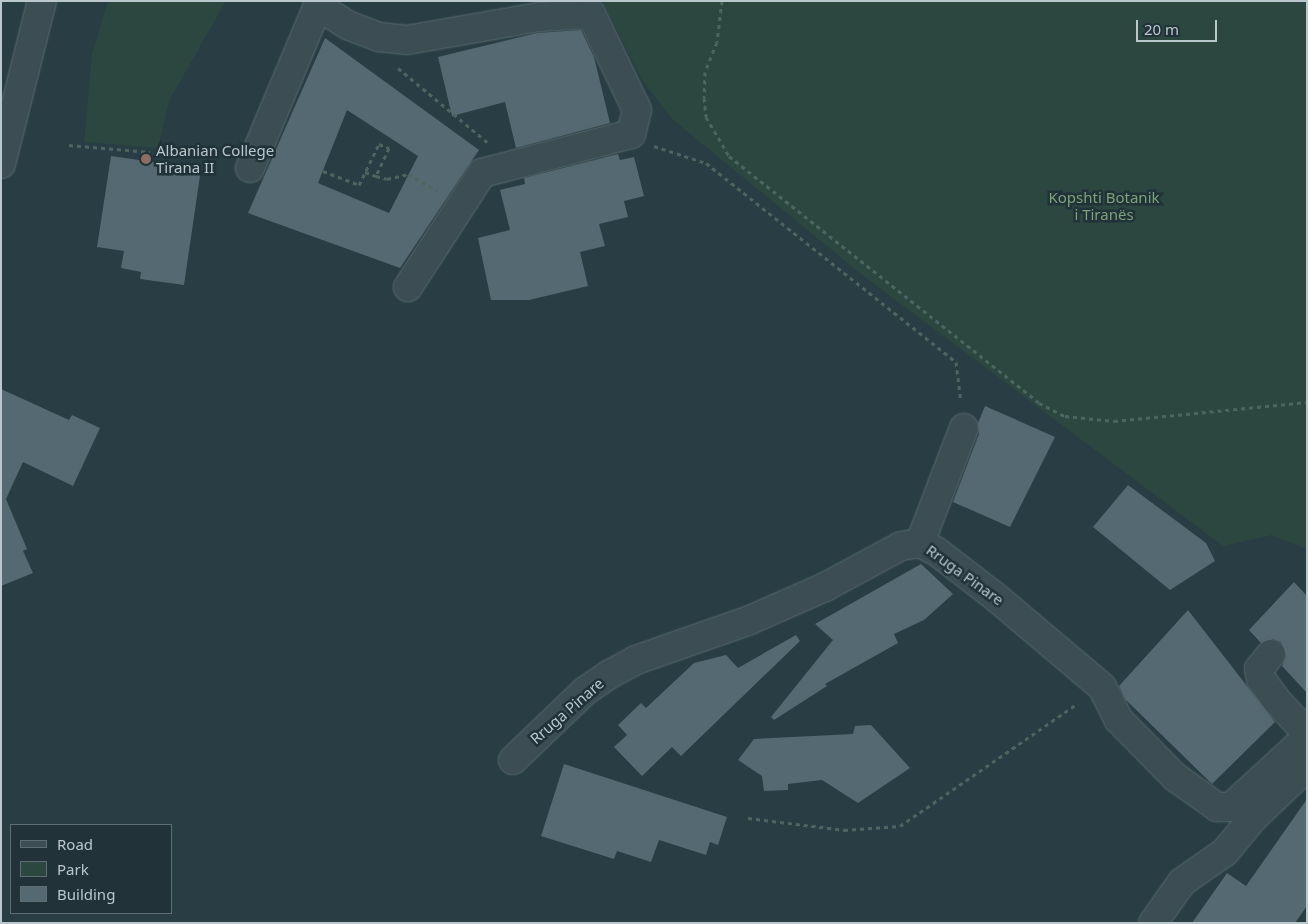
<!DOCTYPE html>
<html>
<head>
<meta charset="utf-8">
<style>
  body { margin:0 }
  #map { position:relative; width:1308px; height:924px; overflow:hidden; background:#283d44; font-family:"Noto Sans",sans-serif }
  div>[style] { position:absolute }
  .green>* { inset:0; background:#2c4740 }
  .building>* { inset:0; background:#546971 }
  .path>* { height:3px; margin-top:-1.5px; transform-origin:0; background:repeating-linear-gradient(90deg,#4d6560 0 4px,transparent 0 8px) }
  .roads { filter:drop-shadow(0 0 1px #5b6a71) drop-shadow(0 0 1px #5b6a71) }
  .minor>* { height:28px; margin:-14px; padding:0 14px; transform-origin:14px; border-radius:14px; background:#3c4d53 }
  .dots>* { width:14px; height:14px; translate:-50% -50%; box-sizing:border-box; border:2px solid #213339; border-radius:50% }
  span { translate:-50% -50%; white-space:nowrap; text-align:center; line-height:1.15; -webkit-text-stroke:5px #213339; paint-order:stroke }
  .poi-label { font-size:15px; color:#bac7cd }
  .left { translate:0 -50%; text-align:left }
  .park-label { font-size:15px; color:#7ca278 }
  .street-label { font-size:15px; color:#bac7cd }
  .frame { position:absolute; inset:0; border:2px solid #bac7cd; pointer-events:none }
  .legend { position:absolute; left:10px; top:824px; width:162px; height:90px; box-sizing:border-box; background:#213339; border:1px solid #5e6e74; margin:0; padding:6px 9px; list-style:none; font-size:15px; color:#bac7cd }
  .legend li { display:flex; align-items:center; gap:10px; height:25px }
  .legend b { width:25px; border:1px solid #5e6e74 }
  .scale { position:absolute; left:1136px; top:20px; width:81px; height:22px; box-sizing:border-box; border:2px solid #bac7cd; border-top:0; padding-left:6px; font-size:15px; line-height:18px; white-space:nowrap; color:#bac7cd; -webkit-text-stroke:4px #213339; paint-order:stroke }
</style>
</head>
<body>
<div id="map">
  <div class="green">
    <i style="clip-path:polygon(108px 1px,226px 1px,169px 101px,158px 148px,84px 142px,92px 54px)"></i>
    <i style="clip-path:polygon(602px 1px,1307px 1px,1307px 549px,1272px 535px,1223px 546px,866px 278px,672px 119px,642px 80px)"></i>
  </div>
  <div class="building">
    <i style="clip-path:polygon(581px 30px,594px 57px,610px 123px,516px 148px,505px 102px,452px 116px,438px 57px,537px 33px)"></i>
    <i style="clip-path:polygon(evenodd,325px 38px,479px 150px,400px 268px,248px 213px,325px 38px,347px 110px,418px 156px,389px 213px,318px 183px,347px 110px)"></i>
    <i style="clip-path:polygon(618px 154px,620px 160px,634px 157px,644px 196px,624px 201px,628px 217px,599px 224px,605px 246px,580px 252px,588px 286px,529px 300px,491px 300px,478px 238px,510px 230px,500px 190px,525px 184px,524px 178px)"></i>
    <i style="clip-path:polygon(111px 156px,201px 169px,184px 285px,140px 279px,141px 272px,121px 268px,124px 251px,97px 247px)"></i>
    <i style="clip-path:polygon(1px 389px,69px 420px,72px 415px,100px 428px,73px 486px,23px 462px,6px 499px,27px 549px,23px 551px,33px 573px,1px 586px)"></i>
    <i style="clip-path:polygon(985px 406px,1055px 437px,1010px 527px,953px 502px,979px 434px,978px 423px)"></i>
    <i style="clip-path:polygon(1128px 485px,1206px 543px,1215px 561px,1170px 590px,1093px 527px)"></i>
    <i style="clip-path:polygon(921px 564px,953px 594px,924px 620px,894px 634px,898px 643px,825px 684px,827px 686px,774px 720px,771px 717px,833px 640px,815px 624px)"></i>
    <i style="clip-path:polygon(1294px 582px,1307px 596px,1307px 693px,1282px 666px,1286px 656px,1281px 642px,1273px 639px,1261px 643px,1249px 630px)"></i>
    <i style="clip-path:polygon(1188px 610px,1275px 722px,1212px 784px,1125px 699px,1119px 686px)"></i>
    <i style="clip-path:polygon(796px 635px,800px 641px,681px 756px,672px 747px,642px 776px,614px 747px,627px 735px,618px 725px,641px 703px,646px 708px,694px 663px,726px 655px,738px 668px)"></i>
    <i style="clip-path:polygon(871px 725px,910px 768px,858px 803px,822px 780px,788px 784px,788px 790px,764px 791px,762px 776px,738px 760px,754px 739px,853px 734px,855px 726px)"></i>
    <i style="clip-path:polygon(564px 764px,727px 817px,718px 845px,710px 842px,706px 855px,659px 840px,651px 862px,617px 851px,614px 859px,541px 836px)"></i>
    <i style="clip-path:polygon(1307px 799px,1307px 906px,1295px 923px,1192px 923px,1227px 873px,1246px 886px)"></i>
  </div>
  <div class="path">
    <i style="left:722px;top:1px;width:41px;rotate:97deg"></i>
    <i style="left:717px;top:42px;width:32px;rotate:112deg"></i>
    <i style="left:705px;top:72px;width:26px;rotate:92deg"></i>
    <i style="left:704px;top:98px;width:19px;rotate:84deg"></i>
    <i style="left:706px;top:117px;width:45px;rotate:59.5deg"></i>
    <i style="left:729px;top:156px;width:396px;rotate:38.5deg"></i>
    <i style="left:1039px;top:403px;width:29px;rotate:27deg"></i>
    <i style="left:1065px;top:416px;width:49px;rotate:5.8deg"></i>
    <i style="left:1114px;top:421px;width:194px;rotate:-5.6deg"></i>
    <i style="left:398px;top:68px;width:116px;rotate:39.7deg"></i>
    <i style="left:69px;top:145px;width:81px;rotate:4.9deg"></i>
    <i style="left:654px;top:146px;width:55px;rotate:18.1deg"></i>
    <i style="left:706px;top:163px;width:320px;rotate:38.5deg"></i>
    <i style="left:956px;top:362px;width:39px;rotate:83deg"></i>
    <i style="left:323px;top:171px;width:39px;rotate:21deg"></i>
    <i style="left:359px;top:185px;width:46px;rotate:-64deg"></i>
    <i style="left:379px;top:144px;width:11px;rotate:22deg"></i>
    <i style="left:389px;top:148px;width:31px;rotate:115deg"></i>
    <i style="left:376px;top:176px;width:11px;rotate:15deg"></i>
    <i style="left:387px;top:179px;width:22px;rotate:-13deg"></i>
    <i style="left:408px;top:174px;width:34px;rotate:30deg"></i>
    <i style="left:365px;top:172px;width:12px;rotate:20deg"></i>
    <i style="left:748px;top:818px;width:97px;rotate:7.1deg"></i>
    <i style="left:844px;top:830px;width:56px;rotate:-4.1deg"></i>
    <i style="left:900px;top:826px;width:216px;rotate:-34.6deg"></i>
  </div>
  <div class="roads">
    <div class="minor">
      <i style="left:319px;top:7px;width:36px;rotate:32deg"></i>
      <i style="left:350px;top:26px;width:31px;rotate:21deg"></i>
      <i style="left:379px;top:37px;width:28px;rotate:6deg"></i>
      <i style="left:407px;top:40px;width:134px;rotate:-9.9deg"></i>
      <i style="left:539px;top:17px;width:52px;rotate:-3.3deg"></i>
      <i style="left:591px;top:14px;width:106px;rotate:64.4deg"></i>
      <i style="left:637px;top:110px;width:25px;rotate:104deg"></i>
      <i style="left:631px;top:134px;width:154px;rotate:165.3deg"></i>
      <i style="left:482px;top:173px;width:136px;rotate:123deg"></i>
      <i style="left:1px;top:164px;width:168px;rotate:-75.9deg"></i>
      <i style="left:250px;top:168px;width:181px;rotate:-67.3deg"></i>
      <i style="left:920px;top:543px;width:123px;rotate:-69.1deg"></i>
      <i style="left:1271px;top:654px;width:19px;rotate:129deg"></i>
      <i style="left:1259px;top:669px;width:10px;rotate:79deg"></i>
      <i style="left:1261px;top:679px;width:27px;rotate:54deg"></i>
      <i style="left:1277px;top:701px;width:44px;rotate:46.8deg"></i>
      <i style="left:513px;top:760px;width:100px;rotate:-43.8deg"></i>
      <i style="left:585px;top:691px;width:30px;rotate:-34deg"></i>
      <i style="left:610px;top:674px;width:30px;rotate:-28deg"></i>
      <i style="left:636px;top:660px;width:121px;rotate:-19.3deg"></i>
      <i style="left:750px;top:620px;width:82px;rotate:-23.7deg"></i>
      <i style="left:825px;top:587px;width:86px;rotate:-28.3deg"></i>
      <i style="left:901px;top:546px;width:19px;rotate:-9deg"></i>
      <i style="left:920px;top:543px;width:18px;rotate:27deg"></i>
      <i style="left:936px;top:551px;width:78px;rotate:37.7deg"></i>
      <i style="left:998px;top:599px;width:136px;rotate:40.2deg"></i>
      <i style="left:1102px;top:687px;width:36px;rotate:63deg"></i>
      <i style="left:1118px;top:719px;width:81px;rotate:45.5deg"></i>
      <i style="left:1175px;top:777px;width:52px;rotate:35.5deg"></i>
      <i style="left:1217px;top:807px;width:14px"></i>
      <i style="left:1231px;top:807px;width:103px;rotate:-42.6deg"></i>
      <i style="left:1153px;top:923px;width:50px;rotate:-54.7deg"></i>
      <i style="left:1182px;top:882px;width:52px;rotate:-34.9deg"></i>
      <i style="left:1225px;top:852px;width:44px;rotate:-50.5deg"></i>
      <i style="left:1253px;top:818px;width:74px;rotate:-43.4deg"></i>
    </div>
  </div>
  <div class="dots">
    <i style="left:146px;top:159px;background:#8d6e63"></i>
  </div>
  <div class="poi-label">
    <span class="left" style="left:156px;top:159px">Albanian College<br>Tirana II</span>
  </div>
  <div class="park-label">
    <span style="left:1104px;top:206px">Kopshti Botanik<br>i Tiranës</span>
  </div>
  <div class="street-label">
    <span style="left:965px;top:575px;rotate:36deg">Rruga Pinare</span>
    <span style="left:567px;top:711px;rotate:-41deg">Rruga Pinare</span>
  </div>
  <div class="frame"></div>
  <ul class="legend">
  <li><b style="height:6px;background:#3c4d53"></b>Road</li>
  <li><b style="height:14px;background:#2c4740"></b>Park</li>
  <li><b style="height:14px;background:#546971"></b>Building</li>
  </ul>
  <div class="scale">20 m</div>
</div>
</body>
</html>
